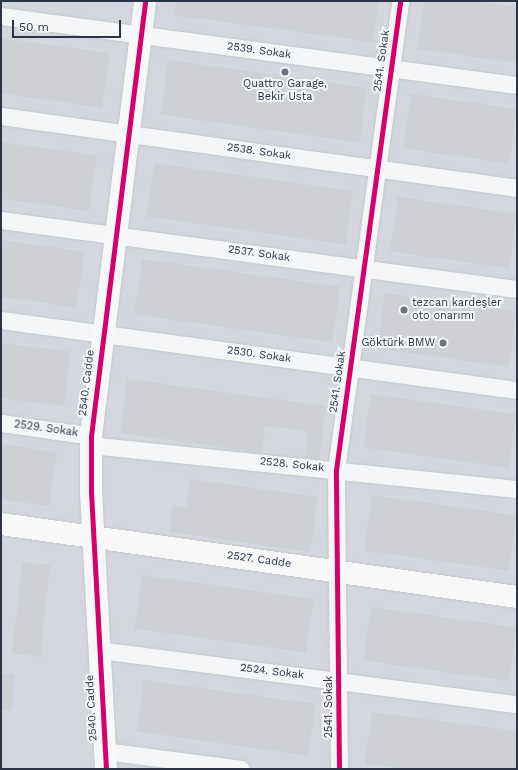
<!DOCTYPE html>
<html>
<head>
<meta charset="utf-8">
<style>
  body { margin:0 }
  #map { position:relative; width:518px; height:770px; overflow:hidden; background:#e6e8ea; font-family:"Work Sans",sans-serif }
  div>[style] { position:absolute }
  .built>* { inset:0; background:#d4d7dd; transform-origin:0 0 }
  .building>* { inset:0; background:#ced0d3; transform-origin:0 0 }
  .roads { filter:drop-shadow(0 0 1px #c4c6c8) drop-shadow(0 0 1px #c4c6c8) }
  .street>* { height:17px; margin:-8.5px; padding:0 8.5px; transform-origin:8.5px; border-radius:8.5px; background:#f5f6f7 }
  .secondary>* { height:22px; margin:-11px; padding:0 11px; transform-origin:11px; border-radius:11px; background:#f8f8f8 }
  .cycleway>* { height:5px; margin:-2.5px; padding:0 2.5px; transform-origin:2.5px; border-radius:2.5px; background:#d6006c }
  .dots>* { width:11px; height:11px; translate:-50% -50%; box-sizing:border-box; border:2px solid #f4f6f9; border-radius:50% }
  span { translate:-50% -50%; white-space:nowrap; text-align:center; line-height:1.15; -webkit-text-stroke:4px #f4f6f9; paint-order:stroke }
  .street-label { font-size:11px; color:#2b3445 }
  .poi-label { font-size:11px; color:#2b3445 }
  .left { translate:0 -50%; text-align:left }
  .right { translate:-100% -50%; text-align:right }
  .frame { position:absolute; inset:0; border:2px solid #2b3445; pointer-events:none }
  .scale { position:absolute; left:12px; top:20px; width:109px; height:18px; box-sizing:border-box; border:2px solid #2b3445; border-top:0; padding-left:5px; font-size:12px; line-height:14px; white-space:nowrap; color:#2b3445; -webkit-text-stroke:3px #f4f6f9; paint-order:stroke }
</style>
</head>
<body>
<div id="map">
  <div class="built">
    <i style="left:1px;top:1px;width:516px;height:768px"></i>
  </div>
  <div class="building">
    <i style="clip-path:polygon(176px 1px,379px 1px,373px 42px,174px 15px)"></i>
    <i style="clip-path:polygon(424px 1px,473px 1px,517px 7px,517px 63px,417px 49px)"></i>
    <i style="left:1px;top:38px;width:110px;height:55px;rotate:8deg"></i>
    <i style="left:168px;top:60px;width:201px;height:55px;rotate:8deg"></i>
    <i style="left:411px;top:94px;width:107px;height:55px;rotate:8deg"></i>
    <i style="left:1px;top:142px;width:97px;height:56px;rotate:8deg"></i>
    <i style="left:154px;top:163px;width:201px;height:54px;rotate:8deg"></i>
    <i style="left:398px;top:197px;width:120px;height:55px;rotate:8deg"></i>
    <i style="left:1px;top:240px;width:84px;height:56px;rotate:8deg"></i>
    <i style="left:142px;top:259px;width:200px;height:56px;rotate:8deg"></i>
    <i style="left:385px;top:293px;width:133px;height:56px;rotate:8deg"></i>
    <i style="left:1px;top:343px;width:70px;height:55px;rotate:7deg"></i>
    <i style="clip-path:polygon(127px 379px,326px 406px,319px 459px,305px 457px,308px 431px,265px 426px,262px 453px,120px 433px)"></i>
    <i style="left:371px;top:394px;width:147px;height:54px;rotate:8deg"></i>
    <i style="clip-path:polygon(1px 444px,57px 452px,49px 506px,1px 500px)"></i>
    <i style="clip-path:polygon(190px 479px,318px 497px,310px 552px,169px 532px,172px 505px,186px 507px)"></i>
    <i style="left:372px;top:495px;width:146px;height:56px;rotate:8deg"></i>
    <i style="left:22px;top:562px;width:28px;height:92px;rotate:6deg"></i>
    <i style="left:142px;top:575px;width:173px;height:54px;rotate:8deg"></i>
    <i style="left:371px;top:607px;width:147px;height:54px;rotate:8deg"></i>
    <i style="clip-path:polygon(1px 673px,15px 674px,12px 711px,1px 710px)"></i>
    <i style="left:144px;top:680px;width:173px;height:52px;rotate:8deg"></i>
    <i style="clip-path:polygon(372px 712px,517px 731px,517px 769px,406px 769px,365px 764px)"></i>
  </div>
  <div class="roads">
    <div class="street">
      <i style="left:1px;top:16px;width:521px;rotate:7.62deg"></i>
      <i style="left:1px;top:116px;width:521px;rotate:7.94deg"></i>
      <i style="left:1px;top:220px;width:521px;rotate:7.62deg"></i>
      <i style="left:1px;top:320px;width:521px;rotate:7.73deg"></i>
      <i style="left:1px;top:423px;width:91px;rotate:8.2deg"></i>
      <i style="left:90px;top:445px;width:429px;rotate:5.9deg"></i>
      <i style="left:99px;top:650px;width:421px;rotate:7.4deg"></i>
      <i style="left:105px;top:751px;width:137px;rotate:7.5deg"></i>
      <i style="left:339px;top:769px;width:299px;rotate:-90.6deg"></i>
      <i style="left:336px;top:470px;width:473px;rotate:-82.2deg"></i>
    </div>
    <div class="secondary">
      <i style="left:1px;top:524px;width:521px;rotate:8.05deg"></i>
      <i style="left:106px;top:769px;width:278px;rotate:-93.1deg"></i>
      <i style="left:91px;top:491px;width:55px;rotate:-90deg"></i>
      <i style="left:91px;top:436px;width:438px;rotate:-82.9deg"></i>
    </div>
  </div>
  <div class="cycleway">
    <i style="left:106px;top:769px;width:278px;rotate:-93.1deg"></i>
    <i style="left:91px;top:491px;width:55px;rotate:-90deg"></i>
    <i style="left:91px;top:436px;width:438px;rotate:-82.9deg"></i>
    <i style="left:339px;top:769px;width:299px;rotate:-90.6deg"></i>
    <i style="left:336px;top:470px;width:473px;rotate:-82.2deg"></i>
  </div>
  <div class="dots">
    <i style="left:285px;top:72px;background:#6c737f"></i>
    <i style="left:404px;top:310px;background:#6c737f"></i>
    <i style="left:443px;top:343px;background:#6c737f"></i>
  </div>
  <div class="street-label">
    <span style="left:259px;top:51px;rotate:8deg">2539. Sokak</span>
    <span style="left:382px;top:61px;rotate:-82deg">2541. Sokak</span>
    <span style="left:259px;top:152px;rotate:8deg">2538. Sokak</span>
    <span style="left:259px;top:254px;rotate:8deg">2537. Sokak</span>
    <span style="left:259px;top:355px;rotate:8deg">2530. Sokak</span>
    <span style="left:338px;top:382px;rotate:-82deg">2541. Sokak</span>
    <span style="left:87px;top:383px;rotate:-83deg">2540. Cadde</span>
    <span style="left:46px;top:429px;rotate:8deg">2529. Sokak</span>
    <span style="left:292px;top:465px;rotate:6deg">2528. Sokak</span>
    <span style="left:259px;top:560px;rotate:8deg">2527. Cadde</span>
    <span style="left:272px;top:672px;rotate:7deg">2524. Sokak</span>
    <span style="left:329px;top:707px;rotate:-90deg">2541. Sokak</span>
    <span style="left:92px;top:708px;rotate:-93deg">2540. Cadde</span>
  </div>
  <div class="poi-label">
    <span style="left:285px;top:91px">Quattro Garage,<br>Bekir Usta</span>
    <span class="left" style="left:412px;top:310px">tezcan kardeşler<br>oto onarımı</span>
    <span class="right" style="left:435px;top:343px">Göktürk BMW</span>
  </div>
  <div class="frame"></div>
  <div class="scale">50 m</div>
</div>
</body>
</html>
